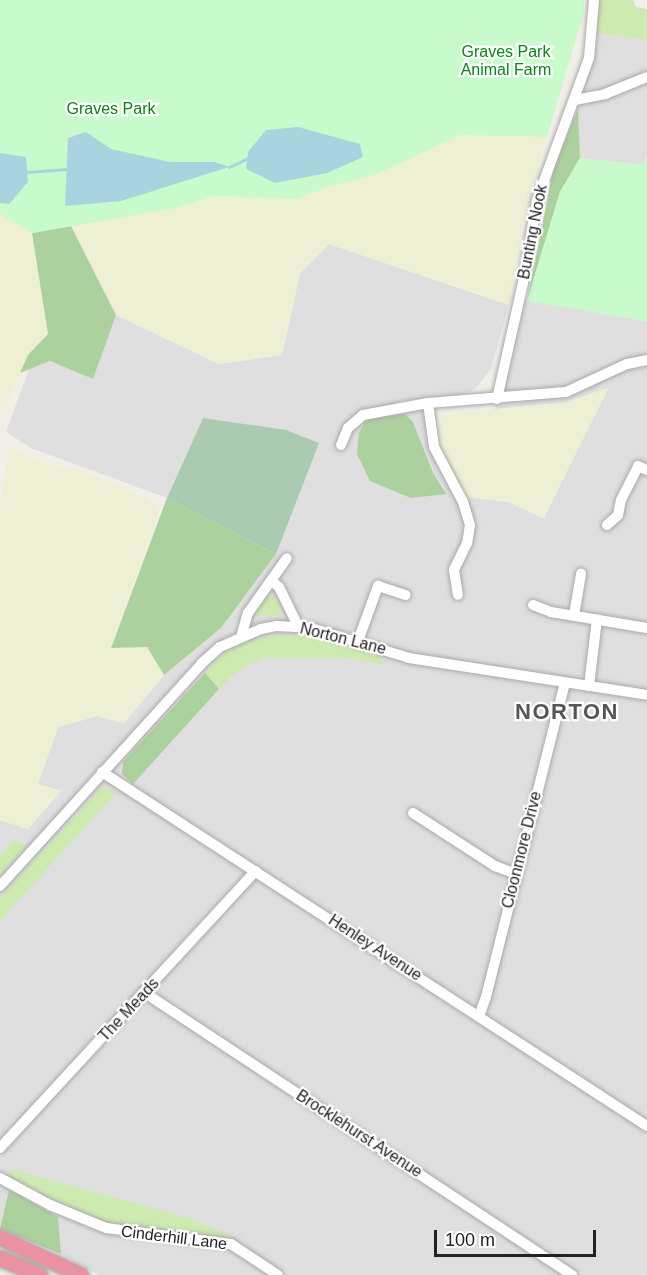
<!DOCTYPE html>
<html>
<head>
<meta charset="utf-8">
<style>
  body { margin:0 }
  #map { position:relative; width:647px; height:1275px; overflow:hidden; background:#f2efe9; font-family:Arial,sans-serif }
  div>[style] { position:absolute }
  .residential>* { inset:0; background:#e0dfdf }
  .farmland>* { inset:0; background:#eef0d5 }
  .grass>* { inset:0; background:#cdebb0 }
  .forest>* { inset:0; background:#add19e }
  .cemetery>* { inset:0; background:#aacbaf }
  .park>* { inset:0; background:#c8facc }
  .water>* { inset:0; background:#aad3df }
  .stream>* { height:3px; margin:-1.5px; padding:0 1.5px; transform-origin:1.5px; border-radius:1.5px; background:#aad3df }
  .roads { filter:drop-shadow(0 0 2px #a9a9a9) drop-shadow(0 0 2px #a9a9a9) }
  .minor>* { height:10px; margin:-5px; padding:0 5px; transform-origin:5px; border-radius:5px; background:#fff }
  .highway>* { height:15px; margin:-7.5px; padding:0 7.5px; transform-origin:7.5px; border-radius:7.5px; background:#e892a2 }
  span { translate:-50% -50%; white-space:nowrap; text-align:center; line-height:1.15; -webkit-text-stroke:4.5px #fff; paint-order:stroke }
  .park-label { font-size:16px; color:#0c8416 }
  .street-label { font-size:16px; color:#222 }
  .district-label { font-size:22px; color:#555; font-weight:700; letter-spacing:1.5px }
  .scale { position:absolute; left:434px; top:1230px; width:162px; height:27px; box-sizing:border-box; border:3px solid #222; border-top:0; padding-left:8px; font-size:18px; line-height:21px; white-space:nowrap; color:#222; -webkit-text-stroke:4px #fff; paint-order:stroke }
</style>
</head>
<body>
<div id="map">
  <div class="residential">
    <i style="clip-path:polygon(596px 33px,647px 40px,647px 154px,644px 165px,580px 158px,578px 109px)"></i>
    <i style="clip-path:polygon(329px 244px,509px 305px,491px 369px,476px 388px,465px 394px,427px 398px,434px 447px,467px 497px,508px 502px,543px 518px,608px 389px,562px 403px,495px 409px,519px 299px,647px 321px,647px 1275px,98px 1275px,61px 1254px,0 1228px,0 820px,28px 829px,61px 791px,38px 784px,58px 727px,97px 716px,124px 723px,164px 675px,221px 628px,276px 554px,203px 418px,167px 498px,31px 448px,6px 432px,29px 369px,50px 361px,93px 378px,116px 315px,219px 364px,282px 355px,300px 273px)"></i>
  </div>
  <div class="farmland">
    <i style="clip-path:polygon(461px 135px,547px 137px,522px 226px,509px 305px,329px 244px,300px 273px,282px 355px,219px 364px,116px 315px,71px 226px,176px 208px,215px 196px,295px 199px,328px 187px,377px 174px)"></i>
    <i style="clip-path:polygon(0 214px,32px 233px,48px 334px,28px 355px,5px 409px,0 411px)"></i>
    <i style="clip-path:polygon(608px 388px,544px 518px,508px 502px,466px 497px,444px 459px,440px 444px,438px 428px,443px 416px,463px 412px,562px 403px)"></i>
    <i style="clip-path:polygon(9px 448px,48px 464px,82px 470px,148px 499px,159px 512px,111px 647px,147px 647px,164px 675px,124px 723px,97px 716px,58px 727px,38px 784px,61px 791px,28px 829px,0 820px,0 505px)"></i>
  </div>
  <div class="grass">
    <i style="clip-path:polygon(599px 0,633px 0,636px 7px,647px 9px,647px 40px,596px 33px)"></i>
    <i style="clip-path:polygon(272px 594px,279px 606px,280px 615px,252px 617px,263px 599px)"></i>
    <i style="clip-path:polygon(280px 635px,311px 636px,379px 656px,383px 664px,348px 658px,263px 658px,236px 672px,219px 689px,205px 673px,224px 653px,249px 640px)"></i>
    <i style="clip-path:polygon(103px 786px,116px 793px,0 921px,0 898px)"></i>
    <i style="clip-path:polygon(14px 840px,27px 845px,0 875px,0 856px)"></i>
    <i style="clip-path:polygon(10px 1169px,190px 1218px,229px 1235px,227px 1239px,117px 1225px,83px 1214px,7px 1176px)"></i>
  </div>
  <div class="forest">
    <i style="clip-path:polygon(578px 109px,580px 158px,560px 192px,527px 301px,554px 166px)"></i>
    <i style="clip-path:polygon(71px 226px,116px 315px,93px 379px,50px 361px,20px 373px,28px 355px,48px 334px,32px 233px)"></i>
    <i style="clip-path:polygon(405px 414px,413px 422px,433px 473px,446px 494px,411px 498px,370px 481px,357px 454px,359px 433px,365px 422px,373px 417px)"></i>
    <i style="clip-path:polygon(167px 498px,276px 554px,221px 628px,164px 675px,147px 647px,111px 648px)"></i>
    <i style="clip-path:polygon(205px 673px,219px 689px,133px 784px,122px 774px,123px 762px)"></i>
    <i style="clip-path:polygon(9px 1190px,58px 1217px,61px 1254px,0 1229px)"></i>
  </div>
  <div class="cemetery">
    <i style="clip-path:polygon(203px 418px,286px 430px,319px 443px,276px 554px,167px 498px)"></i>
  </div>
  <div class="park">
    <i style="clip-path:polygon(0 0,584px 0,584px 12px,547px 137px,461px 135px,377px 174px,328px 187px,295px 199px,215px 196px,176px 208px,32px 233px,0 214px)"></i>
    <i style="clip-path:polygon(647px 154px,647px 321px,527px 301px,560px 192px,580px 158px,644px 165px)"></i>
  </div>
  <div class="water">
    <i style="clip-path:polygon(298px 127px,360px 144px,363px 157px,327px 173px,275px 183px,246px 169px,248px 152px,266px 130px)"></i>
    <i style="clip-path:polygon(86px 132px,111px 149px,170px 162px,215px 162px,229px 167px,121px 201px,65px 206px,68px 138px)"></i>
    <i style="clip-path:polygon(0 153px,26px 157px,28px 182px,9px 204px,0 203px)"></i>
  </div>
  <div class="stream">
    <i style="left:229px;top:167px;width:21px;rotate:-25deg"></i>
    <i style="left:27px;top:172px;width:40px;rotate:-4.3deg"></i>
  </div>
  <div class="roads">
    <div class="minor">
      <i style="left:575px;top:100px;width:31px;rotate:-11deg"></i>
      <i style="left:605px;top:94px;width:45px;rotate:-22deg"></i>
      <i style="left:497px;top:399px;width:119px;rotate:-77.4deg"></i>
      <i style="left:523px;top:283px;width:84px;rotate:-80.4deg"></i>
      <i style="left:537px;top:200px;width:151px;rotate:-69.9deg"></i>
      <i style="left:589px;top:58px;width:58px;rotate:-85.1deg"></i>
      <i style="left:428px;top:403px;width:44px;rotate:82.2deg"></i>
      <i style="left:434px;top:447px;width:62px;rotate:62.2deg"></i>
      <i style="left:463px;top:502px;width:24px;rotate:73deg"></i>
      <i style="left:470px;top:525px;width:18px;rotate:99deg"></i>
      <i style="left:467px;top:543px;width:30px;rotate:116deg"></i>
      <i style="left:454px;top:570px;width:25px;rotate:81deg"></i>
      <i style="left:341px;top:445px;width:18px;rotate:-68deg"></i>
      <i style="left:348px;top:428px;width:20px;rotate:-41deg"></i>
      <i style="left:363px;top:415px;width:66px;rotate:-10.5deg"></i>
      <i style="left:428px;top:403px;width:138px;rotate:-4.6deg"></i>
      <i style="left:566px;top:392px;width:67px;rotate:-24.7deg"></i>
      <i style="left:627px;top:364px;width:20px;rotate:-11deg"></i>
      <i style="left:607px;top:525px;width:15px;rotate:-42deg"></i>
      <i style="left:618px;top:515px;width:15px;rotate:-79deg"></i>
      <i style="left:621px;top:500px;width:38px;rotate:-63deg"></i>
      <i style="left:638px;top:466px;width:10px;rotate:24deg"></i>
      <i style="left:272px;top:581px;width:9px;rotate:41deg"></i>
      <i style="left:279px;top:587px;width:43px;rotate:64deg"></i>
      <i style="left:533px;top:605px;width:19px;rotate:21deg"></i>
      <i style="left:551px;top:612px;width:97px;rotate:9.5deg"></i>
      <i style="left:574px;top:615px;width:42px;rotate:-80.3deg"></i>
      <i style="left:241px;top:637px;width:25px;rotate:-74deg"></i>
      <i style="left:248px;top:613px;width:67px;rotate:-54.7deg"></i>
      <i style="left:358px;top:641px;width:59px;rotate:-70deg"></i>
      <i style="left:378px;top:586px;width:29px;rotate:18deg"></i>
      <i style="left:589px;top:686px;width:67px;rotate:-83.2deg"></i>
      <i style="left:102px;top:772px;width:650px;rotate:33.01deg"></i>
      <i style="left:413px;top:813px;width:98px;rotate:32.9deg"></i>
      <i style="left:495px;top:866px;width:22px;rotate:21deg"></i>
      <i style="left:0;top:886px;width:301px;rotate:-47.8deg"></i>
      <i style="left:202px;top:663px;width:24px;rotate:-42deg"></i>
      <i style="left:220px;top:647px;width:45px;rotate:-23.7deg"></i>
      <i style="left:261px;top:629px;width:15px;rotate:-11deg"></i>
      <i style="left:276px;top:626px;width:35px;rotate:3deg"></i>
      <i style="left:311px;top:628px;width:102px;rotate:17deg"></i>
      <i style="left:409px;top:658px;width:241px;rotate:8.8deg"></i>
      <i style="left:145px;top:993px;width:512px;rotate:33.44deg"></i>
      <i style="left:479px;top:1016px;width:20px;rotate:-70deg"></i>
      <i style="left:486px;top:997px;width:324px;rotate:-75.9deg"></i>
      <i style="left:0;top:1148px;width:377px;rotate:-47.3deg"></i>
      <i style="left:0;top:1178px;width:57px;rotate:28.4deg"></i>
      <i style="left:50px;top:1205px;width:61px;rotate:22.3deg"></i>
      <i style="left:106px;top:1228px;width:126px;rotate:7.3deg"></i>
      <i style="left:231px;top:1244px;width:56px;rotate:33.4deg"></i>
    </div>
    <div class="highway">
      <i style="left:0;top:1237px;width:89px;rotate:25.1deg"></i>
      <i style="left:0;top:1258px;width:43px;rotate:23deg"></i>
    </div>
  </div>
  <div class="park-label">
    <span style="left:506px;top:61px">Graves Park<br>Animal Farm</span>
    <span style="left:111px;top:109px">Graves Park</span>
  </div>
  <div class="street-label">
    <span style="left:533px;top:232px;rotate:-79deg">Bunting Nook</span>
    <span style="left:343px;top:639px;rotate:14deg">Norton Lane</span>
    <span style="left:522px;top:850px;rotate:-76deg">Cloonmore Drive</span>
    <span style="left:375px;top:948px;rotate:33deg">Henley Avenue</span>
    <span style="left:129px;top:1010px;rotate:-47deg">The Meads</span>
    <span style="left:359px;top:1134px;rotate:33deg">Brocklehurst Avenue</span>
    <span style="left:174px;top:1238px;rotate:7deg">Cinderhill Lane</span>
  </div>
  <div class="district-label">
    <span style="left:567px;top:712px">NORTON</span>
  </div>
  <div class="scale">100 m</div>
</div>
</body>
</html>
